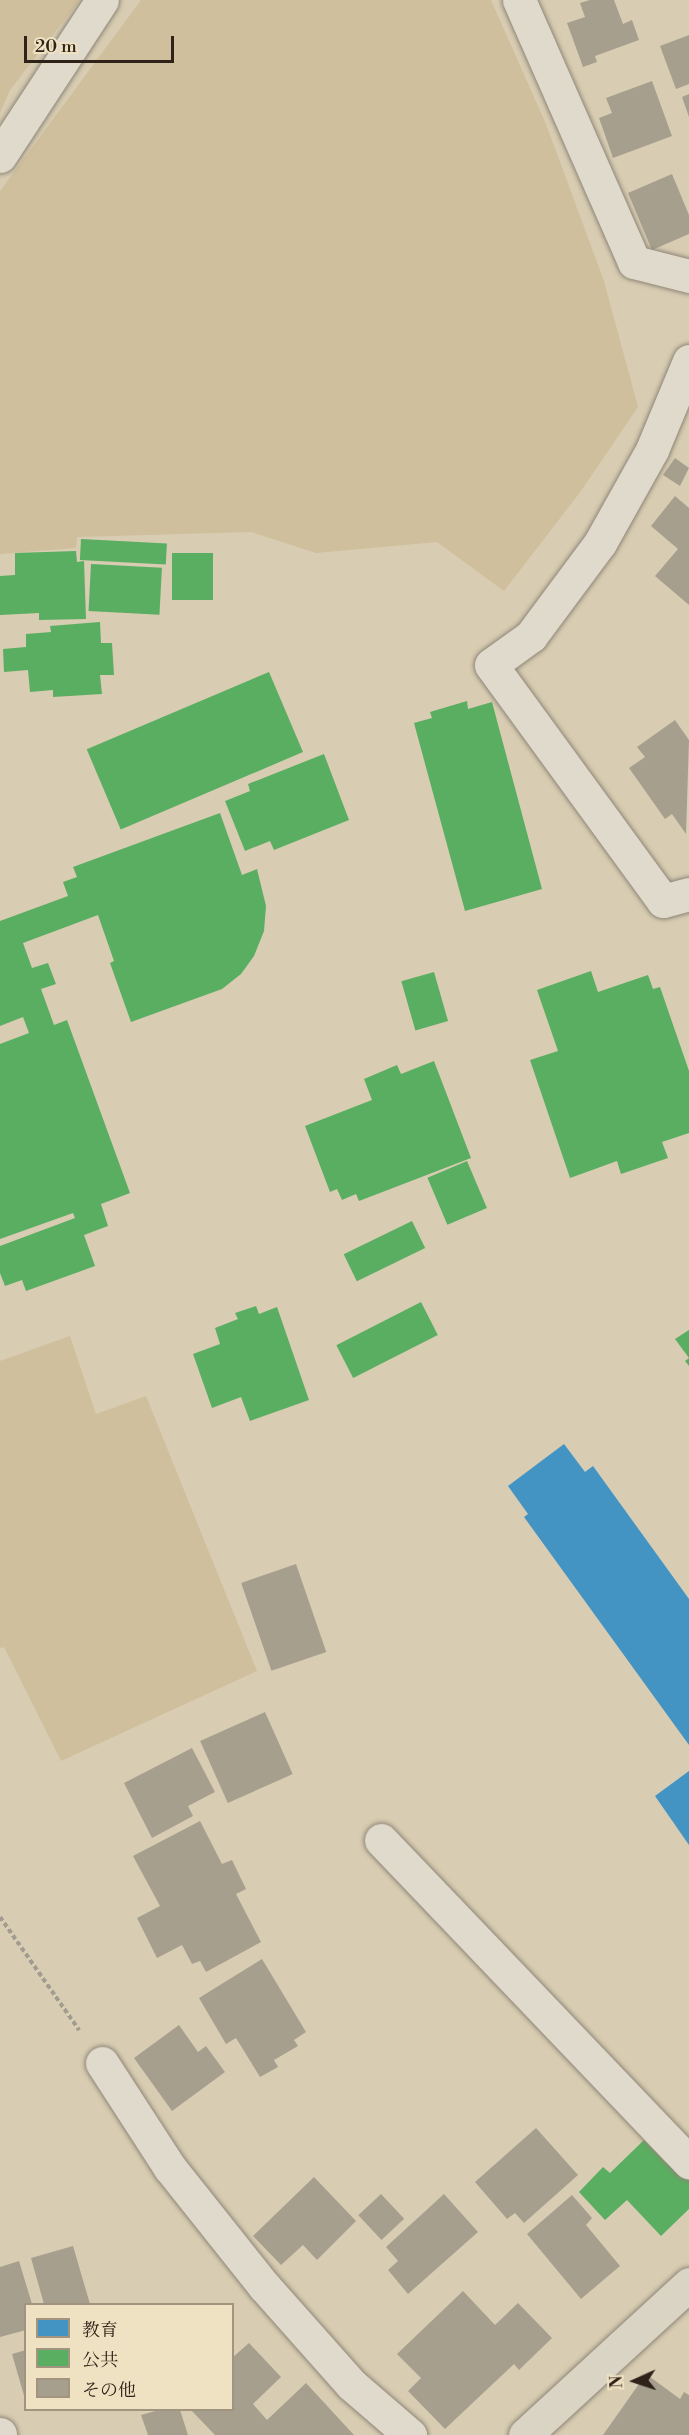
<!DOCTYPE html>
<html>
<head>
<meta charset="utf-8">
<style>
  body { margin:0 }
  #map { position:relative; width:689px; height:2435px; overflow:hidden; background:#d8ccb2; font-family:"Libre Bodoni","Noto Serif JP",serif }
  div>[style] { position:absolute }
  .green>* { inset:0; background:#cfbf9d }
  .schools>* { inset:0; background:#4393c3 }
  .public>* { inset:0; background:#5aae61; transform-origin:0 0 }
  .building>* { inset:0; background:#a79f8e; transform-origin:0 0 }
  .path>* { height:4px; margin-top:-2px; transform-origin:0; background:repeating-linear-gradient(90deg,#a19b90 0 4.5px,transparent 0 7.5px) }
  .roads { filter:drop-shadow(0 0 2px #8e8677) drop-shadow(0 0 2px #8e8677) }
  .minor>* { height:33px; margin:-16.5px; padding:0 16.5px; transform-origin:16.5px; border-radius:16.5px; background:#e0dacc }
  .major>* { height:33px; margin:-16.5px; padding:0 16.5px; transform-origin:16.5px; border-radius:16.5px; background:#dad4c5 }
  span { translate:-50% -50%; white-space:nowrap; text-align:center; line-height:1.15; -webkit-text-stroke:6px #efe2c3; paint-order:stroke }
  .legend { position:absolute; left:24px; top:2303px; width:210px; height:108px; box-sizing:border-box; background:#efe2c3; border:2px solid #a2957f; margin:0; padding:8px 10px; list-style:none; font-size:18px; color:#2e2219 }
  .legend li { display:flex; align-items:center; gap:12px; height:30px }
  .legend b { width:30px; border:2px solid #a2957f }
  .north { position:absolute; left:605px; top:2351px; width:60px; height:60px; -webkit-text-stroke:4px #efe2c3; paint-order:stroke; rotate:267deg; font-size:16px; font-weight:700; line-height:24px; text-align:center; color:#2e2219 }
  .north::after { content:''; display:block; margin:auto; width:21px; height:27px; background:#2e2219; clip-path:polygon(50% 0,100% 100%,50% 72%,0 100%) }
  .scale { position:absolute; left:24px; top:36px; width:150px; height:27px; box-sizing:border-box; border:3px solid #2e2219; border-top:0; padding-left:8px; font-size:18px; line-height:21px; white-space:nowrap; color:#2e2219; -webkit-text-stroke:4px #efe2c3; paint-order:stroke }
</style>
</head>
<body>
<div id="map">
  <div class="green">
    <i style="clip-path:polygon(0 0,80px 0,10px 90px,0 113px)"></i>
    <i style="clip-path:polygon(141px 0,491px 0,546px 124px,604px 281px,638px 407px,581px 491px,504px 591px,437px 542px,316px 553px,251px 532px,77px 537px,76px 548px,0 554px,0 191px)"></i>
    <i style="clip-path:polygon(70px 1336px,96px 1414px,146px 1396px,257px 1671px,61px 1761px,4px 1647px,0 1648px,0 1361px)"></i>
  </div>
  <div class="schools">
    <i style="clip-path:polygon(564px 1444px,585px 1472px,593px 1466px,689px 1599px,689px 1745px,524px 1517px,528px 1514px,508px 1486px)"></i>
    <i style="clip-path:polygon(689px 1771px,689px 1845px,655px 1796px)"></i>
  </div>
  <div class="public">
    <i style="left:81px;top:539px;width:86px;height:21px;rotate:3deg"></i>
    <i style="clip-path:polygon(76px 551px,77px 562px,84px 561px,86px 619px,39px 620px,39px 613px,0 615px,0 576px,15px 575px,15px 553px)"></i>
    <i style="left:172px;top:553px;width:41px;height:47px"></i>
    <i style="left:91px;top:564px;width:71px;height:47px;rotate:3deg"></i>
    <i style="clip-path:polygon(100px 622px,101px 643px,112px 643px,114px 675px,100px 675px,102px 694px,53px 697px,53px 690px,30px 692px,28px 670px,4px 672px,3px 649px,26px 647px,26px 634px,51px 632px,50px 626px)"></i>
    <i style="left:269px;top:672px;width:87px;height:198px;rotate:67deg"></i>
    <i style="clip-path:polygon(467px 701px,468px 709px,492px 702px,542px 889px,465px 911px,414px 723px,432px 718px,430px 712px)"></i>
    <i style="clip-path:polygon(324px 754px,349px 820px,274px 850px,270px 841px,245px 851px,225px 801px,250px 791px,248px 784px)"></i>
    <i style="clip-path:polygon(220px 813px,242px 875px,257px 869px,266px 906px,264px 931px,254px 956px,241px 974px,222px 989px,131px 1022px,110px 963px,114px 961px,98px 915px,23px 943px,32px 968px,48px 963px,56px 984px,41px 989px,54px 1025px,67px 1020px,130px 1193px,101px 1204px,108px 1226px,84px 1235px,95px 1266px,26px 1291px,22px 1280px,5px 1286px,0 1273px,0 1246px,75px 1218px,73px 1213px,0 1239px,0 1044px,29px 1033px,23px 1017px,0 1026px,0 921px,68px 896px,63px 882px,77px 877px,73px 867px)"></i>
    <i style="clip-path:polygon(591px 971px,598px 992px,648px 975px,653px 989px,660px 987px,689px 1071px,689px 1133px,662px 1142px,668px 1158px,621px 1174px,617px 1161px,570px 1178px,530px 1060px,558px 1051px,537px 990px)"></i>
    <i style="left:434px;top:972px;width:51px;height:34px;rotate:74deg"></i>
    <i style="clip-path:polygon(434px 1061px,471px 1158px,359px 1201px,356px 1194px,342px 1200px,337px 1189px,330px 1192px,305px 1126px,372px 1100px,364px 1079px,397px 1065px,401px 1074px)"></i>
    <i style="left:467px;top:1161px;width:51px;height:43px;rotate:67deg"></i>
    <i style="left:412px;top:1221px;width:30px;height:76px;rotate:64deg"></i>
    <i style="left:421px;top:1302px;width:37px;height:95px;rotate:63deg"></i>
    <i style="clip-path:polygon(256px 1306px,259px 1314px,277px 1307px,309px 1400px,250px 1421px,241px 1397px,212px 1408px,193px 1354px,220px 1344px,215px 1328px,238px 1319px,235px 1313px)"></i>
    <i style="clip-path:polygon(689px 1330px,689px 1366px,685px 1361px,689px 1358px,675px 1339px)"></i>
    <i style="clip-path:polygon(644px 2140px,666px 2163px,671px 2157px,689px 2176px,689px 2209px,661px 2236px,627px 2200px,605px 2220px,579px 2192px,603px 2167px,610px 2173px)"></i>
  </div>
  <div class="building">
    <i style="clip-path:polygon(590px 0,614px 0,623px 24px,632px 20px,639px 40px,595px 56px,597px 62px,583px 67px,567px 23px,585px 17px,580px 3px)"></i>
    <i style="clip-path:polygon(689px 35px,689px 84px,676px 89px,660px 46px)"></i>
    <i style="clip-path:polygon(652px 81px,672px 136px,613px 158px,599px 118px,612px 113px,606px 98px)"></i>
    <i style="clip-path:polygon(689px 94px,689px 117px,682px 97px)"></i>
    <i style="clip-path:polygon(672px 174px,689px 215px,689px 234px,652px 250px,628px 193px)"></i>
    <i style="clip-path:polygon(675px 458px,689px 468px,680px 486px,663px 475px)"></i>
    <i style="clip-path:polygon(675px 496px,689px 508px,689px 605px,655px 576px,678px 549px,651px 526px)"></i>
    <i style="clip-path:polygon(675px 720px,689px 740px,686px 834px,672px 814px,665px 819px,629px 768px,645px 757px,637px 747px)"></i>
    <i style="left:296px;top:1564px;width:93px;height:58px;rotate:71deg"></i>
    <i style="left:265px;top:1712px;width:68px;height:71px;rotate:66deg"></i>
    <i style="clip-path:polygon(192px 1748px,215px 1792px,188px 1806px,193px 1816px,152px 1838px,124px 1783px)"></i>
    <i style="clip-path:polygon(200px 1821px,222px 1864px,232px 1860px,246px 1889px,236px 1894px,261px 1942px,206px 1972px,200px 1961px,192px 1964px,182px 1945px,157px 1958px,137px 1918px,160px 1906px,133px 1856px)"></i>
    <i style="clip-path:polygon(262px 1959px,306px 2032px,294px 2040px,298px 2046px,274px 2060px,278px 2067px,260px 2077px,236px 2038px,226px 2044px,199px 1998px)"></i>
    <i style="clip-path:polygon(179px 2025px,198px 2052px,206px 2046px,225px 2072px,172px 2111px,134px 2058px)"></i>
    <i style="clip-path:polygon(536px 2128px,578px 2175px,524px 2223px,515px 2213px,507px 2219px,475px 2182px)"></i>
    <i style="clip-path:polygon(314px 2177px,356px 2221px,317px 2260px,303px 2245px,281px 2265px,253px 2236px)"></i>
    <i style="left:381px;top:2194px;width:34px;height:31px;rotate:47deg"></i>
    <i style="clip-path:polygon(444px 2194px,478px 2232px,408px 2294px,388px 2270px,398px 2261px,386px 2247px)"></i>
    <i style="clip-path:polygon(572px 2195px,592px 2218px,586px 2225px,620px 2266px,581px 2299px,527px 2234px)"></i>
    <i style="clip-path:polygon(73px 2246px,90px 2304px,44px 2304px,31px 2258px)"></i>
    <i style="clip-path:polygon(19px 2261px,32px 2304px,26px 2304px,26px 2330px,0 2337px,0 2267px)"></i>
    <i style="clip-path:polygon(463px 2291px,495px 2325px,518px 2303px,552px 2338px,519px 2370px,514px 2364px,445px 2429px,408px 2391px,421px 2378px,397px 2354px)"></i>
    <i style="clip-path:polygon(249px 2343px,281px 2377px,253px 2404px,267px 2420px,306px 2383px,354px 2435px,215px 2435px,191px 2410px,232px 2410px,232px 2358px)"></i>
    <i style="clip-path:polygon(26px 2350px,26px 2398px,25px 2399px,12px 2354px)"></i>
    <i style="clip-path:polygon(646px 2374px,680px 2399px,684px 2392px,689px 2395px,689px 2435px,603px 2435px)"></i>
    <i style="clip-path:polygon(159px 2410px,180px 2410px,188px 2435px,148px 2435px,141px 2415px)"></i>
  </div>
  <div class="path">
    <i style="left:0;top:1917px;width:138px;rotate:55deg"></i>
  </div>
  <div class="roads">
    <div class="minor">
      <i style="left:519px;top:0;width:286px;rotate:66.3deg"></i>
      <i style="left:634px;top:262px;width:57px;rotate:14.3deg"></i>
      <i style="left:0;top:156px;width:186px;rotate:-56.8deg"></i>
      <i style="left:689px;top:361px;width:96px;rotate:112.6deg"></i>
      <i style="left:652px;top:450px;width:107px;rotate:119.2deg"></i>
      <i style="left:600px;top:543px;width:116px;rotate:126.6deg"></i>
      <i style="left:531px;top:636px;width:49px;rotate:144.1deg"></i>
      <i style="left:491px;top:665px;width:292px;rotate:53.9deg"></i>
      <i style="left:663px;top:901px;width:27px;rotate:-15deg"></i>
      <i style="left:381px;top:1840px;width:446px;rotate:46.3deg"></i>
      <i style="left:102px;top:2063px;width:125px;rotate:57.1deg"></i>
      <i style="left:170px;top:2168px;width:151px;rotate:51.5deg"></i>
      <i style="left:264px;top:2286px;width:132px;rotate:48.4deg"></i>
      <i style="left:352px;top:2385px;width:77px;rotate:40.8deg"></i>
      <i style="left:0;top:2434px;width:1px;rotate:90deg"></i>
    </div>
    <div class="major">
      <i style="left:525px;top:2435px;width:223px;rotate:-42.6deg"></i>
    </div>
  </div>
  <ul class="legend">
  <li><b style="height:16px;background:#4393c3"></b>教育</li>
  <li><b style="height:16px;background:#5aae61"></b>公共</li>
  <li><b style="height:16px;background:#a79f8e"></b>その他</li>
  </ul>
  <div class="north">N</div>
  <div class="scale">20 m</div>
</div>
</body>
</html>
